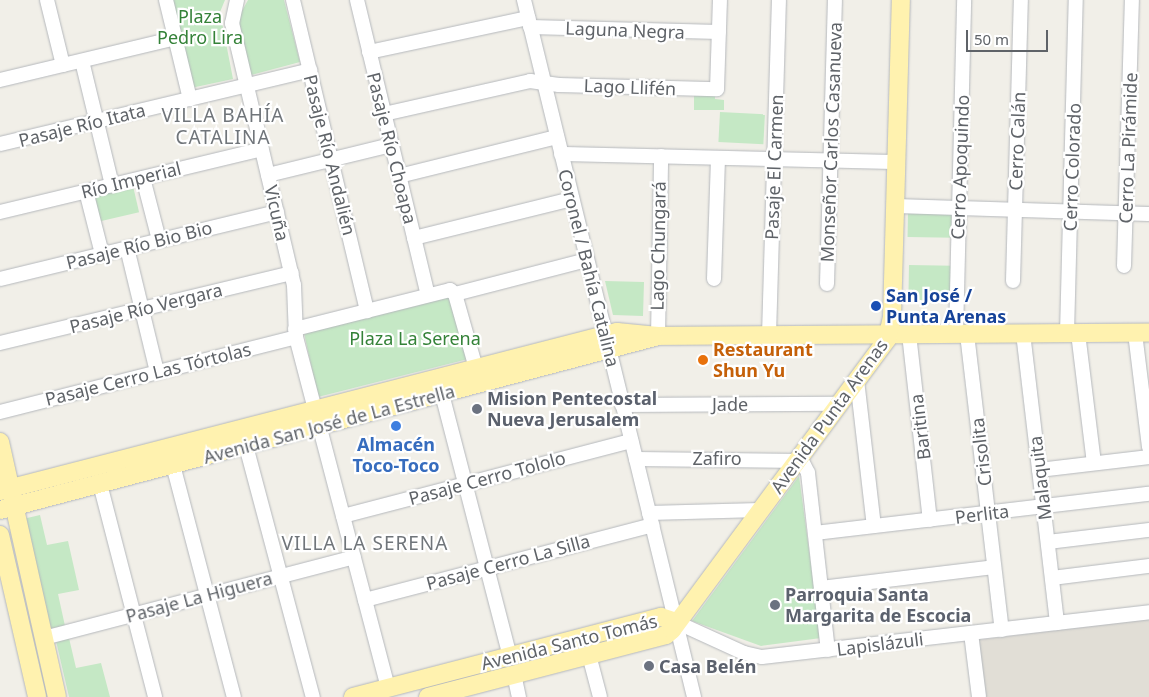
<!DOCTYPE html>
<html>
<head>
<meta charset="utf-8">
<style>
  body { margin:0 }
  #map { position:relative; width:1149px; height:697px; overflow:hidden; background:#f1efe8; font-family:"Noto Sans",sans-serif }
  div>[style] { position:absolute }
  .education>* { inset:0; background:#e1ded6 }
  .green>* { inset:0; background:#c5e8c5; transform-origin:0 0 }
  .roads { filter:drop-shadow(0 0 1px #b5b8bc) drop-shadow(0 0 1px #b5b8bc) }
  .minor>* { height:14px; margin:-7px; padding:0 7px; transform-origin:7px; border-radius:7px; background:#fff }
  .major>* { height:18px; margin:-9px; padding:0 9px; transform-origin:9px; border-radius:9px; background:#fff2af }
  .dots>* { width:14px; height:14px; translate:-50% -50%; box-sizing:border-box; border:2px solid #fff; border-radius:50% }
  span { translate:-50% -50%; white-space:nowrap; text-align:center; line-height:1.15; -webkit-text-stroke:4.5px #fff; paint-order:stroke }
  .park-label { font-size:18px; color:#348238 }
  .street-label { font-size:18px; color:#5f6368 }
  .transit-label { font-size:18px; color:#164399; font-weight:700 }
  .left { translate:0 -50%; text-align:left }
  .food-label { font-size:18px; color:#c56008; font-weight:700 }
  .worship-label { font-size:18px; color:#5b616d; font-weight:700 }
  .shop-label { font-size:18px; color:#366cbe; font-weight:700 }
  .neighbourhood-label { font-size:19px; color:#70757a; letter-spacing:1px }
  .scale { position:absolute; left:966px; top:30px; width:82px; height:22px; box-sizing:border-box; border:2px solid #5f6368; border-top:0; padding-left:6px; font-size:15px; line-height:18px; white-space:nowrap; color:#5f6368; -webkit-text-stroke:4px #fff; paint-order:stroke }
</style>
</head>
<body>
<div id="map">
  <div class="education">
    <i style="clip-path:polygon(1149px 619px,1149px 697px,986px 697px,978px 640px)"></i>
  </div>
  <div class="green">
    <i style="clip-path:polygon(170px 0,225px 0,220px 12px,233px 79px,191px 88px)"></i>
    <i style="clip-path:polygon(248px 0,284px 0,300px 62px,251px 75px,238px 18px)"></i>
    <i style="clip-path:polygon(694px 92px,715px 92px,715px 99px,724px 100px,724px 110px,694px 110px)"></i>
    <i style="left:720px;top:112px;width:45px;height:30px;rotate:3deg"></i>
    <i style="left:133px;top:186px;width:27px;height:41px;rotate:77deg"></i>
    <i style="left:908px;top:211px;width:46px;height:26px;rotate:1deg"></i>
    <i style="left:909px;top:265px;width:44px;height:35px;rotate:1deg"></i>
    <i style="clip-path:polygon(605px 281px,644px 282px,643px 316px,613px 315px)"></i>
    <i style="clip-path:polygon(447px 296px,450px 297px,468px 359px,318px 397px,304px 333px)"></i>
    <i style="clip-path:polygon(799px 476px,821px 638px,761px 646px,692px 621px)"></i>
    <i style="clip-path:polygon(40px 515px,47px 545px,68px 541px,79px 590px,58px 594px,65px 626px,49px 629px,23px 519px)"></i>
    <i style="clip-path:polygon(69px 638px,76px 668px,101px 663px,110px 697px,69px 697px,56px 641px)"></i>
  </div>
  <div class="roads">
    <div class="minor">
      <i style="left:47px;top:0;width:67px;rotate:76.2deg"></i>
      <i style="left:166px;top:0;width:102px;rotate:76.4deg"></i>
      <i style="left:237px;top:0;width:24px;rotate:102deg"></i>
      <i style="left:232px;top:23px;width:269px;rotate:76.7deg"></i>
      <i style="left:294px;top:285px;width:52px;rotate:87.8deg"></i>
      <i style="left:296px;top:337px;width:363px;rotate:75.3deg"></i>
      <i style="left:293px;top:0;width:320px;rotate:76.6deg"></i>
      <i style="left:357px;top:0;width:303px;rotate:76.5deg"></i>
      <i style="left:524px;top:0;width:717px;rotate:76.29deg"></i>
      <i style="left:530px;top:27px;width:189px;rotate:1.5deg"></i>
      <i style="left:369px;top:52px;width:163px;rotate:-12.1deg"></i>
      <i style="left:82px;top:61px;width:128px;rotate:76.4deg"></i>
      <i style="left:0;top:80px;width:181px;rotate:-13.4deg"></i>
      <i style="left:384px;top:114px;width:150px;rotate:-12.7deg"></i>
      <i style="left:530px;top:81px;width:29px;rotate:8deg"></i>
      <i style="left:559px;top:85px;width:158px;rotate:1.5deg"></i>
      <i style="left:717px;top:89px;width:89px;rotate:-88.1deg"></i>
      <i style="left:0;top:144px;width:319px;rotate:-13.4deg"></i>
      <i style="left:561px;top:154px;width:335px;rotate:1.4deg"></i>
      <i style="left:268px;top:175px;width:127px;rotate:-13.7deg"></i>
      <i style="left:399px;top:176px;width:163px;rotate:-13.9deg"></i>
      <i style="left:143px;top:178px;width:64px;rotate:75.5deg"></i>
      <i style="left:86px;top:191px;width:65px;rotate:75.7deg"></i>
      <i style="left:895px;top:206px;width:254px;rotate:1.8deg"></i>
      <i style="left:0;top:212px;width:269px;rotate:-13.5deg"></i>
      <i style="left:414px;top:238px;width:163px;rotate:-13.9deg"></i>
      <i style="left:127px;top:248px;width:128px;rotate:76.4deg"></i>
      <i style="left:1124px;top:266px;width:266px;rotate:-88.3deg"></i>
      <i style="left:0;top:279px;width:285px;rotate:-13.6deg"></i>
      <i style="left:714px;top:279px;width:121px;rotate:-88.1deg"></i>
      <i style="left:1013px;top:281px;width:281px;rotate:-88.4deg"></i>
      <i style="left:827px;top:284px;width:284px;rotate:-88.4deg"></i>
      <i style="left:455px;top:294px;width:135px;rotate:-14.5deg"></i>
      <i style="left:295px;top:329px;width:160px;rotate:-14.1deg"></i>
      <i style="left:450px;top:290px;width:6px;rotate:39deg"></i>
      <i style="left:455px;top:294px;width:77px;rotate:74.2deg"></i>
      <i style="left:1023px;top:333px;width:292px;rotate:83.3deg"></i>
      <i style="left:1067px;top:333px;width:333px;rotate:-88.5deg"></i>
      <i style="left:1078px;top:333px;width:131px;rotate:83deg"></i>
      <i style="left:1135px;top:333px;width:115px;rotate:83deg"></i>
      <i style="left:909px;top:334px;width:187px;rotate:83.6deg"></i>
      <i style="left:956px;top:334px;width:334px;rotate:-88.6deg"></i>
      <i style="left:967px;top:334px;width:298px;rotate:83.3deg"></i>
      <i style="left:769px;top:335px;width:335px;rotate:-88.3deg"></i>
      <i style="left:658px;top:336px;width:180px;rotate:-89deg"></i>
      <i style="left:0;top:343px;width:300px;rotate:-13.5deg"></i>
      <i style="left:857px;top:380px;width:147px;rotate:83.4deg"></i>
      <i style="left:442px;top:394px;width:271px;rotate:75.5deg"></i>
      <i style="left:622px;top:405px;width:216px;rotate:-0.3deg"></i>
      <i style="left:0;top:412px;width:305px;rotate:-14.2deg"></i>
      <i style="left:246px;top:446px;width:260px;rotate:75.1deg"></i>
      <i style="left:636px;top:459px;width:166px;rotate:0.7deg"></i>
      <i style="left:802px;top:461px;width:13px;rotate:63deg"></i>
      <i style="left:808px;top:473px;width:178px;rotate:83.6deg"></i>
      <i style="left:173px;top:465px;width:240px;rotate:75.3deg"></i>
      <i style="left:1039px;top:470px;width:111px;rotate:-6.7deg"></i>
      <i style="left:100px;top:484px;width:220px;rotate:75.5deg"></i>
      <i style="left:649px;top:513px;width:111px;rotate:-1.5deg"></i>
      <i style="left:343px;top:516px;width:298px;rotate:-14.6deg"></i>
      <i style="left:815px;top:533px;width:336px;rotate:-6.7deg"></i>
      <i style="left:1048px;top:542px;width:102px;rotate:-6.8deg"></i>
      <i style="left:1052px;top:578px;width:98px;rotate:-7.1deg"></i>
      <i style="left:821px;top:588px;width:174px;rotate:-6.9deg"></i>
      <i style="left:365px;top:600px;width:297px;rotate:-14.6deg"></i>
      <i style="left:676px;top:622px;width:75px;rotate:24.5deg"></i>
      <i style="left:744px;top:653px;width:18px;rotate:13deg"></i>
      <i style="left:762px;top:657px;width:390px;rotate:-6.6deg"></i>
      <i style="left:971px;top:633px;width:64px;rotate:82.9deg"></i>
      <i style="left:44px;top:638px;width:320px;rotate:-14.6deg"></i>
      <i style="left:589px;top:655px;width:43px;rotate:75.3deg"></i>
      <i style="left:514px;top:674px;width:24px;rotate:78deg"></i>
    </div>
    <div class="major">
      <i style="left:0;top:442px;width:261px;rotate:77.4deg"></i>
      <i style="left:0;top:491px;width:637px;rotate:-14.45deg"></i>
      <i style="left:617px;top:332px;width:41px;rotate:5.6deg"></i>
      <i style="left:658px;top:336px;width:491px;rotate:-0.4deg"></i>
      <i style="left:0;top:510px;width:677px;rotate:-14.8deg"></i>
      <i style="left:0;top:535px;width:166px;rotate:77.1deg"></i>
      <i style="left:353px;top:697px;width:318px;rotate:-14.6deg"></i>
      <i style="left:661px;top:617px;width:16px;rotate:18deg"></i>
      <i style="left:428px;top:697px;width:246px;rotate:-14.6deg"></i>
      <i style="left:666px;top:635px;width:8px;rotate:-40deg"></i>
      <i style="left:672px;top:630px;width:362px;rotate:-53.5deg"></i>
      <i style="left:887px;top:339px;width:23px;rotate:-77deg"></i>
      <i style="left:892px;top:317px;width:317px;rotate:-88.4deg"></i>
    </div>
  </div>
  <div class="dots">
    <i style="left:876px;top:306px;background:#1a4fb4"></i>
    <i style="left:703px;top:360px;background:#e8710a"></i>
    <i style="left:477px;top:409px;background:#6b7280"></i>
    <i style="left:396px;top:426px;background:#3f7fe0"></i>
    <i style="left:775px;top:605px;background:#6b7280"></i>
    <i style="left:649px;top:666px;background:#6b7280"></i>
  </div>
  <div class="park-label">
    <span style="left:200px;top:27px">Plaza<br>Pedro Lira</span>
    <span style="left:415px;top:338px">Plaza La Serena</span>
  </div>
  <div class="street-label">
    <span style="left:625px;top:30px;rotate:2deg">Laguna Negra</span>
    <span style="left:630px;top:87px;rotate:2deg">Lago Llifén</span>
    <span style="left:82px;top:125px;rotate:-14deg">Pasaje Río Itata</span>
    <span style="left:1017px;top:141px;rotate:-88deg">Cerro Calán</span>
    <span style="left:831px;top:142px;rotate:-88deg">Monseñor Carlos Casanueva</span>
    <span style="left:392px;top:148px;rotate:76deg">Pasaje Río Choapa</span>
    <span style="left:1128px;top:148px;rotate:-88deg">Cerro La Pirámide</span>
    <span style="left:330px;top:155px;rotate:76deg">Pasaje Río Andalién</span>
    <span style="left:774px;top:167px;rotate:-88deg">Pasaje El Carmen</span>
    <span style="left:960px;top:167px;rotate:-88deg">Cerro Apoquindo</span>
    <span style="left:1072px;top:167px;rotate:-88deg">Cerro Colorado</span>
    <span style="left:131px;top:180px;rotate:-14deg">Río Imperial</span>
    <span style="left:277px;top:213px;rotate:77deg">Vicuña</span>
    <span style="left:139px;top:245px;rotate:-14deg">Pasaje Río Bio Bio</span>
    <span style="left:658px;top:246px;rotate:-89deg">Lago Chungará</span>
    <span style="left:589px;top:268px;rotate:76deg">Coronel / Bahía Catalina</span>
    <span style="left:146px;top:308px;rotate:-14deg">Pasaje Río Vergara</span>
    <span style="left:148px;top:374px;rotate:-14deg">Pasaje Cerro Las Tórtolas</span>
    <span style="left:730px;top:404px">Jade</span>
    <span style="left:829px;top:416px;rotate:-54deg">Avenida Punta Arenas</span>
    <span style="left:329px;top:424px;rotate:-15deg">Avenida San José de La Estrella</span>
    <span style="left:920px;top:427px;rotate:-97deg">Baritina</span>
    <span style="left:981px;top:452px;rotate:-97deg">Crisolita</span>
    <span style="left:717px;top:458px">Zafiro</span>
    <span style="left:487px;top:478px;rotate:-15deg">Pasaje Cerro Tololo</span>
    <span style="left:1040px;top:478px;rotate:-97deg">Malaquita</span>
    <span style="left:982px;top:514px;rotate:-7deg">Perlita</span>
    <span style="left:508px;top:562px;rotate:-15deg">Pasaje Cerro La Silla</span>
    <span style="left:199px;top:597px;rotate:-15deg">Pasaje La Higuera</span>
    <span style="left:569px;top:642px;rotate:-14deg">Avenida Santo Tomás</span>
    <span style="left:880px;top:644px;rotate:-7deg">Lapislázuli</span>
  </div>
  <div class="transit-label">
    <span class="left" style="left:886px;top:306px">San José /<br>Punta Arenas</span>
  </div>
  <div class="food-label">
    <span class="left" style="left:713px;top:360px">Restaurant<br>Shun Yu</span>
  </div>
  <div class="worship-label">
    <span class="left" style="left:487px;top:409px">Mision Pentecostal<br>Nueva Jerusalem</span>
    <span class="left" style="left:785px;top:605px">Parroquia Santa<br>Margarita de Escocia</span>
    <span class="left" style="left:659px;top:666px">Casa Belén</span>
  </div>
  <div class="shop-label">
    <span style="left:396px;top:455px">Almacén<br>Toco-Toco</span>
  </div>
  <div class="neighbourhood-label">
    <span style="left:223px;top:127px">VILLA BAHÍA<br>CATALINA</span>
    <span style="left:365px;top:544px">VILLA LA SERENA</span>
  </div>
  <div class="scale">50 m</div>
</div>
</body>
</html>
